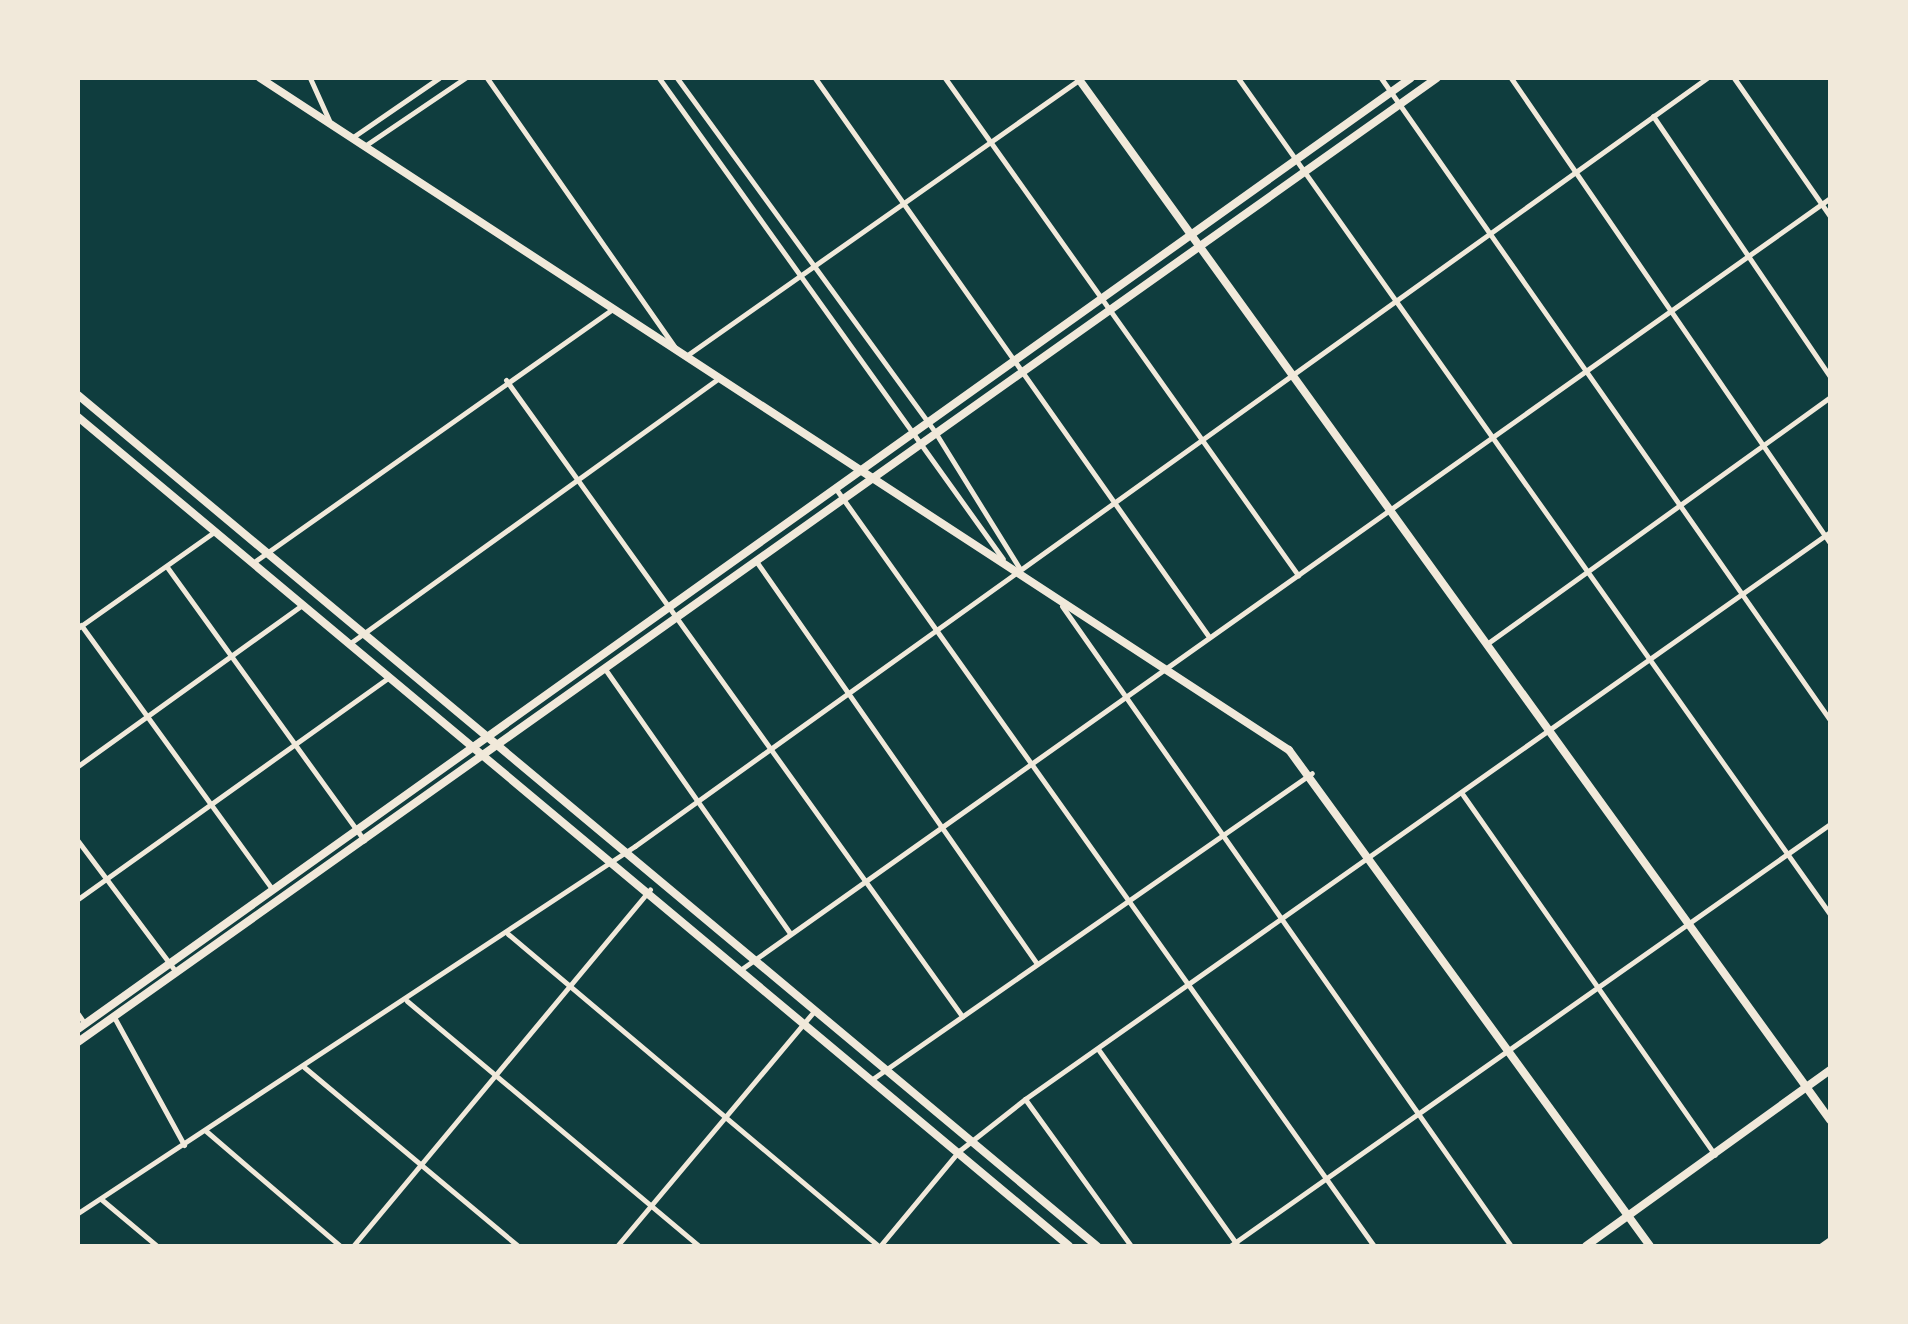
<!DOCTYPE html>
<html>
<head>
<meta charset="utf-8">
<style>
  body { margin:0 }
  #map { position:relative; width:1908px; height:1324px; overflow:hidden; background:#0f3d3e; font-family:Georgia,serif }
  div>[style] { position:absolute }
  .minor>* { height:5px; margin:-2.5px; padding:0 2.5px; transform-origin:2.5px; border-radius:2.5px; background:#f1e9da }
  .secondary>* { height:8px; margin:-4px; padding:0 4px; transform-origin:4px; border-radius:4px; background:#f1e9da }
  span { translate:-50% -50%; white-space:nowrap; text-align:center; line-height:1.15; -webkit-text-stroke:8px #f1e9da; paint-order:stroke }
  .frame { position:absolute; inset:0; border:80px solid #f1e9da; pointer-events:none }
</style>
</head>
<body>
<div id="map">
  <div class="minor">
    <i style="left:310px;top:78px;width:46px;rotate:65.7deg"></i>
    <i style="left:487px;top:78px;width:328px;rotate:55.1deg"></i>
    <i style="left:659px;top:78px;width:591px;rotate:54.43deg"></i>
    <i style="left:677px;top:78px;width:438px;rotate:53.9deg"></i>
    <i style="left:935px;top:432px;width:161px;rotate:58.2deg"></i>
    <i style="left:815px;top:78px;width:684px;rotate:54.82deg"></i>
    <i style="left:945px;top:78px;width:610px;rotate:54.62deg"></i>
    <i style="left:1238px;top:78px;width:1024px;rotate:54.7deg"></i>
    <i style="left:1381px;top:78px;width:783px;rotate:55.03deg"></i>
    <i style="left:1511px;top:78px;width:564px;rotate:55.55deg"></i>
    <i style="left:1734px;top:78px;width:168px;rotate:55.2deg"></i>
    <i style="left:1653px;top:116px;width:315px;rotate:55.8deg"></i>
    <i style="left:353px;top:137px;width:104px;rotate:-34.5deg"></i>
    <i style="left:366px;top:145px;width:120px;rotate:-34.1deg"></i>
    <i style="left:686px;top:356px;width:482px;rotate:-35.1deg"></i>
    <i style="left:506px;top:380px;width:783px;rotate:54.36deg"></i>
    <i style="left:836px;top:489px;width:929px;rotate:54.6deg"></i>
    <i style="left:756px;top:561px;width:490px;rotate:55.1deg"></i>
    <i style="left:254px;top:562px;width:438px;rotate:-35.2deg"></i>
    <i style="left:167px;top:567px;width:337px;rotate:54.2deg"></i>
    <i style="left:1062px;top:606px;width:782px;rotate:54.95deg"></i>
    <i style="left:81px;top:625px;width:327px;rotate:54.1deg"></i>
    <i style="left:78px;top:628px;width:166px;rotate:-35.2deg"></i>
    <i style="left:1488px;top:643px;width:421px;rotate:-35.7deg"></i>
    <i style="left:349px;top:644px;width:457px;rotate:-35.7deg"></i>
    <i style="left:605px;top:669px;width:322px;rotate:55deg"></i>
    <i style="left:78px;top:766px;width:276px;rotate:-35.7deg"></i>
    <i style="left:1463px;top:795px;width:439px;rotate:55deg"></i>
    <i style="left:78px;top:841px;width:164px;rotate:53.2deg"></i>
    <i style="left:78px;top:899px;width:382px;rotate:-35.5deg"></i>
    <i style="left:508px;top:934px;width:485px;rotate:40.1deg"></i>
    <i style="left:743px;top:968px;width:1332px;rotate:-35.31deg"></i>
    <i style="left:407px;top:1001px;width:381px;rotate:40deg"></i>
    <i style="left:78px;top:1014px;width:12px;rotate:55deg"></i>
    <i style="left:114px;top:1017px;width:146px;rotate:61.3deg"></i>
    <i style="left:1098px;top:1049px;width:242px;rotate:54.6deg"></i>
    <i style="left:304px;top:1067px;width:279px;rotate:39.9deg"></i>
    <i style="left:871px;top:1080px;width:537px;rotate:-34.84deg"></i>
    <i style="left:1025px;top:1099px;width:181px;rotate:54.2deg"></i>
    <i style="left:206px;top:1131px;width:177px;rotate:40.6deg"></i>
    <i style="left:101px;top:1199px;width:73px;rotate:40deg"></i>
    <i style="left:78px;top:1213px;width:667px;rotate:-33.38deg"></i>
    <i style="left:635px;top:846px;width:1319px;rotate:-35.62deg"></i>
    <i style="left:353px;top:1246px;width:464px;rotate:-50.2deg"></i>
    <i style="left:617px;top:1246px;width:307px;rotate:-50deg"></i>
    <i style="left:880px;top:1246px;width:124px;rotate:-50.3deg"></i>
    <i style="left:959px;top:1151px;width:84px;rotate:-38.2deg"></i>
    <i style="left:1025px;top:1099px;width:985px;rotate:-35.16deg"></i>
    <i style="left:1230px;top:1246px;width:734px;rotate:-35.12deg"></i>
    <i style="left:1820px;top:1246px;width:12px;rotate:-35deg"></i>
  </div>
  <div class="secondary">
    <i style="left:260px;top:78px;width:1229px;rotate:33.15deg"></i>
    <i style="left:1289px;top:750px;width:613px;rotate:53.95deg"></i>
    <i style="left:1078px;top:78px;width:1285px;rotate:54.18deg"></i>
    <i style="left:78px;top:395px;width:1328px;rotate:39.87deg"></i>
    <i style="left:78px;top:417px;width:1292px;rotate:39.91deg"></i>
    <i style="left:78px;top:1029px;width:1637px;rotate:-35.51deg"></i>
    <i style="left:78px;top:1042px;width:1666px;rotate:-35.35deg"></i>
    <i style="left:1586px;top:1246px;width:301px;rotate:-35.8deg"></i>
  </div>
  <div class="frame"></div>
</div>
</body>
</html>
